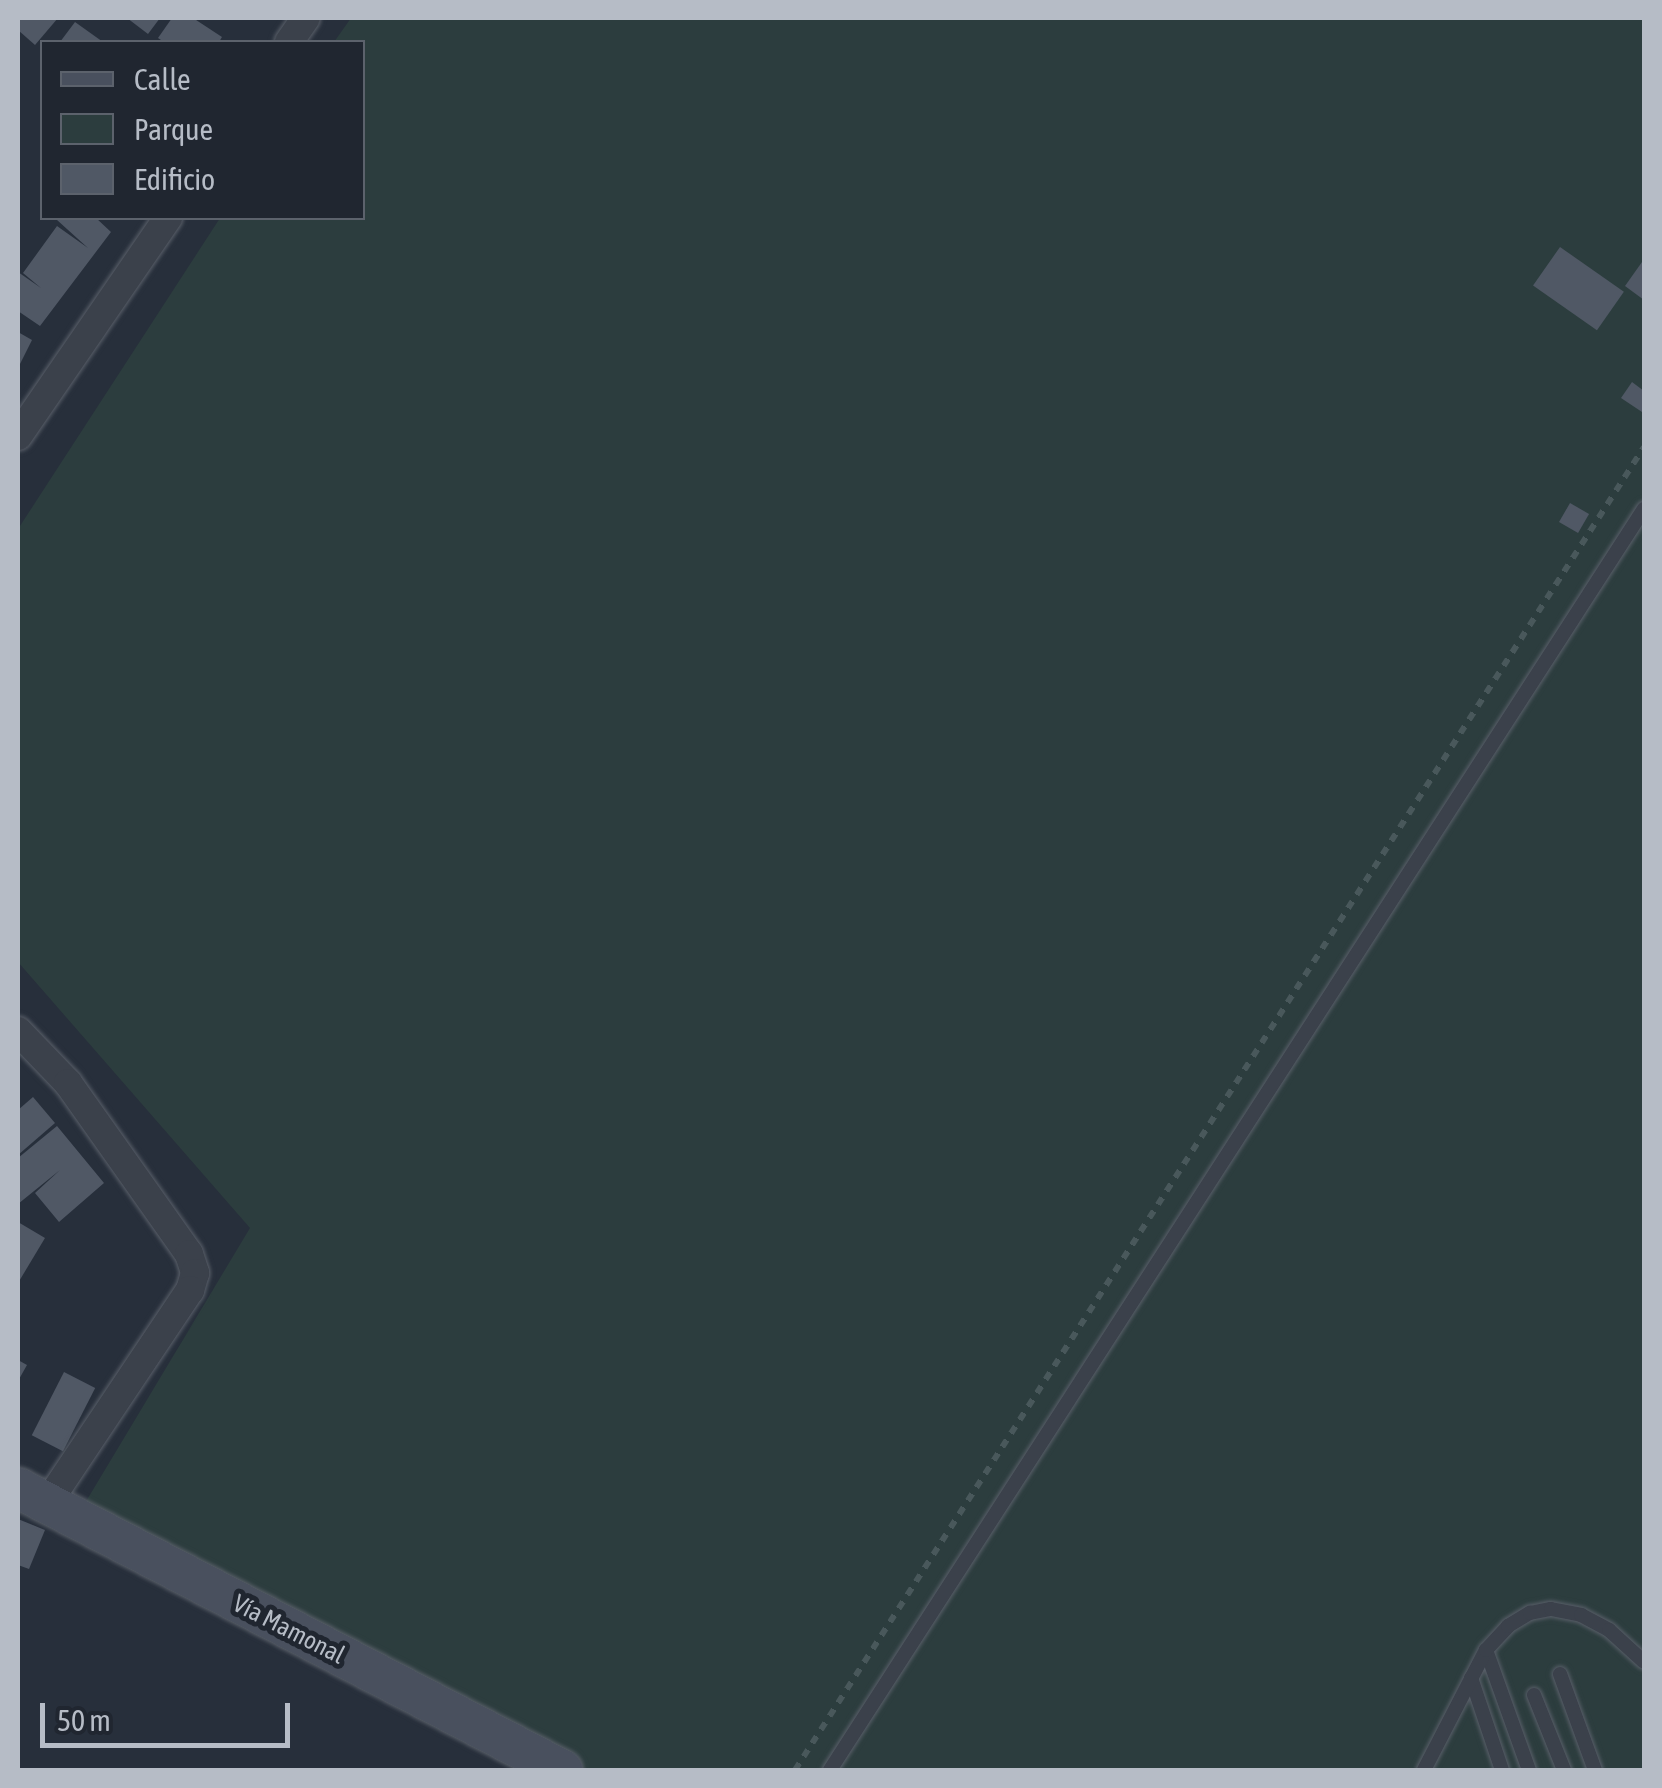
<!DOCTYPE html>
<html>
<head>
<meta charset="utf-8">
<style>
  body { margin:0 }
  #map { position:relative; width:1662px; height:1788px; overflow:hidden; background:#272f3b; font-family:"Asap Condensed",sans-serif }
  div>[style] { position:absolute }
  .green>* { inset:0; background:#2c3d3e }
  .building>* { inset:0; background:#505865; transform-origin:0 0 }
  .path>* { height:6px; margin-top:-3px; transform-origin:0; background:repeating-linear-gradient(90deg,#49585b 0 8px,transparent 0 16px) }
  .roads { filter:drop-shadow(0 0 2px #595f69) drop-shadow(0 0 2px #595f69) }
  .lane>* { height:14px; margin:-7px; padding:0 7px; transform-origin:7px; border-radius:7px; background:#3b414b }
  .street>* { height:28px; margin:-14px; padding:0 14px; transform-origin:14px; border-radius:14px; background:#3b414b }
  .secondary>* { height:40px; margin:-20px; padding:0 20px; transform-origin:20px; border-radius:20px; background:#49505e }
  span { translate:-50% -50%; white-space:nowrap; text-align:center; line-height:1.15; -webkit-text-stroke:10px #202630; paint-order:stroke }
  .street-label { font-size:25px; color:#b6bcc6 }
  .frame { position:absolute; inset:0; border:20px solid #b6bcc6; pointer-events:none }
  .legend { position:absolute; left:40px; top:40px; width:325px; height:180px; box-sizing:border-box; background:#202630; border:2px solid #5c626c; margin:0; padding:12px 18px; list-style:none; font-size:30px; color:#b6bcc6 }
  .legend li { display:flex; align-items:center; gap:20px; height:50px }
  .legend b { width:50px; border:2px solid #5c626c }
  .scale { position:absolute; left:40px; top:1703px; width:250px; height:45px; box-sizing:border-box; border:5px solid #b6bcc6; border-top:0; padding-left:12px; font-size:30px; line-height:35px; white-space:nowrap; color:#b6bcc6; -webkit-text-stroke:8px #202630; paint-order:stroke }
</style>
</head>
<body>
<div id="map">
  <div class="green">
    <i style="clip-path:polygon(351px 18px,1644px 18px,1644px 1770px,568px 1770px,76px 1518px,250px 1228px,18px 962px,18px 529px,220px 218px,362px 218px,362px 42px,334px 42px)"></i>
  </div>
  <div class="building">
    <i style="clip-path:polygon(18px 18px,58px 18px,35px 45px,18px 30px)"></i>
    <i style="clip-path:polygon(127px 18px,160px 18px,148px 34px)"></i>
    <i style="clip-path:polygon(172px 18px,193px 18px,222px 37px,219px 42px,164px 42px,158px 38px)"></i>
    <i style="clip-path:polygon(75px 22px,103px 42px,60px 42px)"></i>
    <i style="clip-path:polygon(59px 218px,96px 218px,111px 232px,40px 326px,18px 311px,18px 272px,41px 288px,23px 273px,57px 226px,88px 248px,57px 220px)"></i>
    <i style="left:1560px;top:247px;width:78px;height:47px;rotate:35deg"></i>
    <i style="clip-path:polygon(1642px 262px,1644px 264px,1644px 300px,1625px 286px)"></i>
    <i style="clip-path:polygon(18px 332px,32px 340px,18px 368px)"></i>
    <i style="clip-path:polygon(1632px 382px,1644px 391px,1642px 412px,1621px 398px)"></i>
    <i style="left:1570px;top:503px;width:22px;height:22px;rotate:30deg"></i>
    <i style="clip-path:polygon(33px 1097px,55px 1123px,18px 1155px,18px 1110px)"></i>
    <i style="clip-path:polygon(57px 1126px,104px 1183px,59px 1222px,35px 1193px,60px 1170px,18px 1204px,18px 1158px)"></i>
    <i style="clip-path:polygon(18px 1222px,45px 1238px,18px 1283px)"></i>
    <i style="clip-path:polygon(18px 1360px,27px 1365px,18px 1381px)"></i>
    <i style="left:64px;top:1372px;width:35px;height:71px;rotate:27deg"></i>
    <i style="clip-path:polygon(18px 1519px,45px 1530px,29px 1569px,18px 1565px)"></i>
  </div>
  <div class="path">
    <i style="left:795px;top:1770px;width:1572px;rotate:-57.31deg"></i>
  </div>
  <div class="roads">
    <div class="lane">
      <i style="left:1486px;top:1650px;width:127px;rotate:70.3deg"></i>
      <i style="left:1560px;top:1674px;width:102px;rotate:70deg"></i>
      <i style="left:1471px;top:1678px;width:97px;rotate:71.4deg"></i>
      <i style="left:1534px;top:1695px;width:81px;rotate:68.2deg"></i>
      <i style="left:830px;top:1770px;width:1501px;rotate:-57.16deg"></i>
      <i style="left:1424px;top:1770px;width:135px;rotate:-62.7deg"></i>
      <i style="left:1486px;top:1650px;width:33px;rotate:-47deg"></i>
      <i style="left:1508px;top:1626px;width:26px;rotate:-31deg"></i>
      <i style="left:1530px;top:1613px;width:21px;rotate:-11deg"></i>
      <i style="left:1551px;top:1609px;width:31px;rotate:11deg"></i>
      <i style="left:1581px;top:1615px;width:32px;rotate:28deg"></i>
      <i style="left:1609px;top:1630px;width:47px;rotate:42.4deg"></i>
    </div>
    <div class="street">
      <i style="left:289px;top:42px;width:29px;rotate:-55deg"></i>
      <i style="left:18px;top:436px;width:265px;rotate:-55.5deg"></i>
      <i style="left:18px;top:1031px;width:72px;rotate:46.1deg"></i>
      <i style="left:68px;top:1083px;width:209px;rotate:54.7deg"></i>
      <i style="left:189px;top:1254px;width:20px;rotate:72deg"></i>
      <i style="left:195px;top:1273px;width:18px;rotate:106deg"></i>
      <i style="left:190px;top:1290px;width:255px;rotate:123.8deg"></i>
    </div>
    <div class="secondary">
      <i style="left:18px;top:1488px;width:613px;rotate:27.4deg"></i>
    </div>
  </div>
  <div class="street-label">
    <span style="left:289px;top:1629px;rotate:27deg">Vía Mamonal</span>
  </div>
  <div class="frame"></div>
  <ul class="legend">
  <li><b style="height:12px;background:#49505e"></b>Calle</li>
  <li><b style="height:28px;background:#2c3d3e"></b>Parque</li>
  <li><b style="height:28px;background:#505865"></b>Edificio</li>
  </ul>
  <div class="scale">50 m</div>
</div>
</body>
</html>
